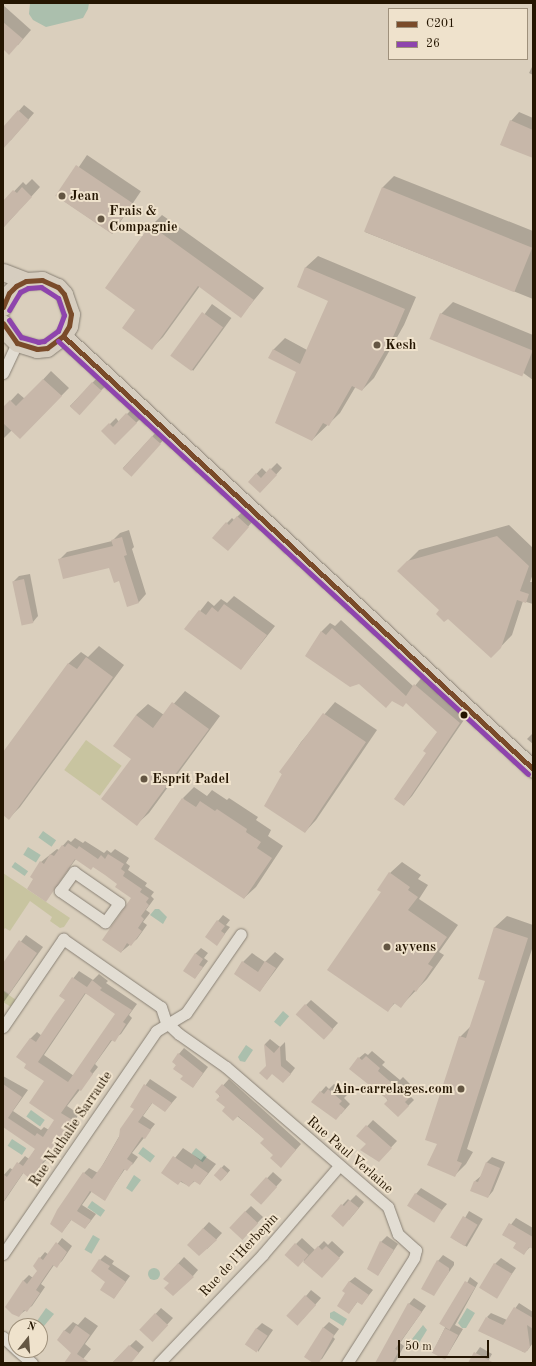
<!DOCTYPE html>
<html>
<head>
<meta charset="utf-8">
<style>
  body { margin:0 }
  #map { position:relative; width:536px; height:1366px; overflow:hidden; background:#dacfbd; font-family:"Old Standard TT",serif }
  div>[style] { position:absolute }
  .green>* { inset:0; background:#c8c4a0; transform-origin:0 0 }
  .water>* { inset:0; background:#abbfad; transform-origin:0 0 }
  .round { border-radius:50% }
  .shadow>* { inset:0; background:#0003; transform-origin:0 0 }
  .building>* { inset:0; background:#c7b7a9; transform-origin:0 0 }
  .roads { filter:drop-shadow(0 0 1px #898175) drop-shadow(0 0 1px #898175) }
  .minor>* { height:11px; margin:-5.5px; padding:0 5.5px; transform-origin:5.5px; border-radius:5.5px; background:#e2ddd3 }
  .primary>* { height:17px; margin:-8.5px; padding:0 8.5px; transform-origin:8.5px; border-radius:8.5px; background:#d6cdbf }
  .bus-1>* { height:5px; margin:-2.5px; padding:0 2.5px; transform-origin:2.5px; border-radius:2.5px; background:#7a4b2a }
  .bus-2>* { height:5px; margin:-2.5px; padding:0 2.5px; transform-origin:2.5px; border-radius:2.5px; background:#8e44ad }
  .dots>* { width:11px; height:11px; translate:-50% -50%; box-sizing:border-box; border:2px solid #efe2cc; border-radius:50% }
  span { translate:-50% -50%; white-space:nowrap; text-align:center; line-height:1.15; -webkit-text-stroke:4px #efe2cc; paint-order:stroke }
  .poi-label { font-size:14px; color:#241501; font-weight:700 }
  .left { translate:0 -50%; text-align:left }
  .right { translate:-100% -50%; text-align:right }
  .street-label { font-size:14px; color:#241501 }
  .frame { position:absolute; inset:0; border:4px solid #241501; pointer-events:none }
  .legend { position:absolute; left:388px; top:8px; width:140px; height:52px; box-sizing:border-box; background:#efe2cc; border:1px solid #9e907b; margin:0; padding:5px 7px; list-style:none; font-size:12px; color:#241501 }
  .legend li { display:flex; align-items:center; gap:8px; height:20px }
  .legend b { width:20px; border:1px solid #9e907b }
  .north { position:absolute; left:8px; top:1318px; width:40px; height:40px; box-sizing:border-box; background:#efe2cc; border:1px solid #9e907b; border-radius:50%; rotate:17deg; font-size:11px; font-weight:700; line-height:16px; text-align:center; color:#241501 }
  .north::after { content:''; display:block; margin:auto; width:14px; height:18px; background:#645643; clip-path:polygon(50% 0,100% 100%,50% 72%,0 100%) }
  .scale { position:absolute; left:398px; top:1340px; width:91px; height:18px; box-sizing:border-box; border:2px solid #241501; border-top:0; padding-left:5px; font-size:12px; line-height:14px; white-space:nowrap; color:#241501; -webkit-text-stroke:3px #efe2cc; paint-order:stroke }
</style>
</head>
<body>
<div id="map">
  <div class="green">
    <i style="left:86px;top:740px;width:44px;height:37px;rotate:36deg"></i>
    <i style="clip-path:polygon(3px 873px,70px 918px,64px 927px,60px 928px,50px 921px,52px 917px,30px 901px,10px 931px,5px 928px,3px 931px)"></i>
    <i style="clip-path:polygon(3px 991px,16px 1000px,11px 1007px,3px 1002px)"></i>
  </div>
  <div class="water">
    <i style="clip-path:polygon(30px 3px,89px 3px,88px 9px,83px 18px,46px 27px,33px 20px,29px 14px)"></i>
    <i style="left:43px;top:831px;width:16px;height:8px;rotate:35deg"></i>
    <i style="left:28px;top:847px;width:15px;height:9px;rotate:32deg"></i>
    <i style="left:15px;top:862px;width:16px;height:6px;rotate:35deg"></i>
    <i style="clip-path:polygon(155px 909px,159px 909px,167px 917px,163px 924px,150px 915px)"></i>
    <i style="left:283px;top:1011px;width:8px;height:14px;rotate:40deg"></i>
    <i style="clip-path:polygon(246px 1045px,253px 1050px,245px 1062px,240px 1061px,238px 1057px)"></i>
    <i style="left:31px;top:1110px;width:17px;height:8px;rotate:36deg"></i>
    <i style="left:12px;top:1139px;width:17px;height:8px;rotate:33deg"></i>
    <i style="left:143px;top:1147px;width:15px;height:8px;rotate:37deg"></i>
    <i style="left:196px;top:1148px;width:14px;height:7px;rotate:39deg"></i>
    <i style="clip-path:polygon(134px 1175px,141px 1180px,132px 1192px,126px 1188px)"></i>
    <i style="left:92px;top:1201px;width:16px;height:8px;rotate:35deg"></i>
    <i style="left:93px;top:1235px;width:8px;height:17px;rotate:30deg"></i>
    <i class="round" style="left:148px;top:1268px;width:12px;height:12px"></i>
    <i style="clip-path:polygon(46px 1308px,54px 1314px,44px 1326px,40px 1326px,37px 1321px)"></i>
    <i style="clip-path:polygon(467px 1308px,475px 1313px,466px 1328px,462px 1328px,458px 1323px)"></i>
    <i style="clip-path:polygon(334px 1311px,347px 1319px,343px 1326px,330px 1318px,330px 1313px)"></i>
    <i style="clip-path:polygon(423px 1325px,427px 1330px,419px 1343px,412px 1339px)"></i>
  </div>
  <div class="shadow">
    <i style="clip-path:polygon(3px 5px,31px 30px,18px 45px,3px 48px)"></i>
    <i style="clip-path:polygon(533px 65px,533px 75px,529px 73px)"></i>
    <i style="clip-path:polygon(24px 105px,34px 113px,11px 140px,3px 144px,3px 129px)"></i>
    <i style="clip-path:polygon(519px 112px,533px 118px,533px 157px,511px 121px)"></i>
    <i style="left:87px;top:155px;width:65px;height:51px;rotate:34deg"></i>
    <i style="clip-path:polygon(394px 176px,533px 231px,533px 299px,365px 232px,383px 187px)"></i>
    <i style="clip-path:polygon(32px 179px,40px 187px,3px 228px,3px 203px,23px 182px,26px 185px)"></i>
    <i style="clip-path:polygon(162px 215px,264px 288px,241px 316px,200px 286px,163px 337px,152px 348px,136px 310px,151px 226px)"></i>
    <i style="clip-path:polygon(318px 256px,416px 297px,404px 325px,374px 378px,362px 390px,356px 386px,340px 413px,312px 440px,297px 372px,273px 350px,285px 338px,307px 350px,330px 300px,298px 286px,306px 267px)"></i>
    <i style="clip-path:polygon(453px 302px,533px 335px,533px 380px,441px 314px)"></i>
    <i style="left:212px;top:304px;width:24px;height:65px;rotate:36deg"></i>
    <i style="clip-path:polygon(51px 371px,69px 388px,20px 438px,12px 430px,3px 439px,3px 409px,18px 393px,25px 399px)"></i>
    <i style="clip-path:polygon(98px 377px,107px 385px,78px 412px,70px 406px)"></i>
    <i style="clip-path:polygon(133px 408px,142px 417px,115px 444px,103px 431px,116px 418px,119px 422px)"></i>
    <i style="clip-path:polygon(158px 430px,166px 437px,137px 469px,123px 468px)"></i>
    <i style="clip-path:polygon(277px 463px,282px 468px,266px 486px,249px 482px,262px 468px,267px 473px)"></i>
    <i style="clip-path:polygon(243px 511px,253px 521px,233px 544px,227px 523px,232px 518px,234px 520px)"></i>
    <i style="clip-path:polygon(509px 525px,533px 548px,533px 574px,530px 582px,533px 582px,533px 604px,523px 601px,512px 635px,491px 657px,441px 610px,407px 562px,419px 550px)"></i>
    <i style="clip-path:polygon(129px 530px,134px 547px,132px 549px,146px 594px,139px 602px,128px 605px,120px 580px,110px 567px,60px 559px,67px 552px,112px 541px,120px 533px)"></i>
    <i style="clip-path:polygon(30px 574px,38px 616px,33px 622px,13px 582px,19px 576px)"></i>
    <i style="clip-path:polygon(234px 596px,275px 626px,241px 669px,186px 629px,208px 601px,214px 606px,221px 599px,227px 603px)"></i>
    <i style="clip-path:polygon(341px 620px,414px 687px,423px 676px,468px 714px,412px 796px,404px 805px,438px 731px,407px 702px,359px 683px,306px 656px,322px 631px,330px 623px,335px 626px)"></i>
    <i style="clip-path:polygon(99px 646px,124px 665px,20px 807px,9px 818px,3px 814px,3px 754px,69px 663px,81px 652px,88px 657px)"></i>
    <i style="clip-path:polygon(185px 691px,220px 716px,149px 813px,137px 824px,132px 758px,136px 715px,148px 704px,164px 715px)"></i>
    <i style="clip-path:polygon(335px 702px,377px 730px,316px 820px,305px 832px,281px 772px,301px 742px)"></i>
    <i style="clip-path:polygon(533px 733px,533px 744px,527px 739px)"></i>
    <i style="clip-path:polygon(194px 787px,207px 796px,212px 790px,227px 800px,229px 798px,258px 817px,256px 820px,271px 830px,268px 836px,283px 846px,256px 887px,244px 898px,183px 798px)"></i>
    <i style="clip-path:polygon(75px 838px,83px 843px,85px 841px,104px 853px,107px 850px,111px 853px,115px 849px,129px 858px,126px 863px,130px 866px,128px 870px,147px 883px,145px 886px,154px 892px,151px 896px,154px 899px,146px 910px,150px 913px,143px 922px,147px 925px,137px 939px,121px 952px,133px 897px,119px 883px,93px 866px,76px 859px,46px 900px,35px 879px,41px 862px,57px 849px,59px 850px,68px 840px,71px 842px)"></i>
    <i style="clip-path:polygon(402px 862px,421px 875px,418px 879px,428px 885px,419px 899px,458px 925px,439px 952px,444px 955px,427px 979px,401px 1006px,395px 1003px,388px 1010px,382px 892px,390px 873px)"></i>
    <i style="clip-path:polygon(223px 915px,230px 920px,226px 925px,230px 927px,217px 944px,218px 921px)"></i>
    <i style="clip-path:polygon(507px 916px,533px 925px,533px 946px,467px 1149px,473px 1152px,466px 1164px,455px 1175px,439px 1143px,460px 1037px,472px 1025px,486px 980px,479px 978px,495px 927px)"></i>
    <i style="clip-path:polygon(26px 935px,43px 947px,3px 1003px,3px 965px)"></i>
    <i style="clip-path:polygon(201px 948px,208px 953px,204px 958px,208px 961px,195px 978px,195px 954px)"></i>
    <i style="clip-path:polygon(275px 952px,284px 959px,260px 991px,243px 962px,252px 953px,265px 962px)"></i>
    <i style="clip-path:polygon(evenodd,79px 971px,93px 980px,99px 974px,108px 981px,106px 983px,137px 1004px,129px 1015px,132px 1018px,121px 1034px,113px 1039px,95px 1064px,98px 1067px,67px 1106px,79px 1114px,55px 1150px,30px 1178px,24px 1172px,3px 1203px,3px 1176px,10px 1168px,13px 1170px,25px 1156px,29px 1159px,36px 1148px,3px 1126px,3px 1076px,28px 1090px,13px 1111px,41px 1130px,44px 1127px,49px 1130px,56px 1120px,45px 1081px,28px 1064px,30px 1039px,37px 1032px,42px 1036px,66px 1000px,60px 995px,79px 971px,86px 993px,117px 1014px,74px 1076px,44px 1055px,86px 993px)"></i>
    <i style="clip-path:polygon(311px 1000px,338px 1023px,329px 1033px,306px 1005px)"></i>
    <i style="clip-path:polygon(270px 1039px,280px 1047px,285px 1042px,286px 1060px,295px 1068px,289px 1076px,267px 1066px,265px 1044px)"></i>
    <i style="clip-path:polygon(184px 1048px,208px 1067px,193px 1087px,173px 1061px)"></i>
    <i style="clip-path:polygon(372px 1051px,385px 1062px,382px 1065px,400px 1080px,403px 1077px,416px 1090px,410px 1096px,414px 1100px,398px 1116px,359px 1058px,365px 1053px,368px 1055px)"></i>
    <i style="clip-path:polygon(150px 1079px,177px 1097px,165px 1111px,153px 1102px,143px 1116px,155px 1124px,132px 1153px,138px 1157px,133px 1164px,125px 1169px,104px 1200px,92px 1191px,82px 1205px,96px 1214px,90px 1222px,85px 1228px,72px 1219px,62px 1232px,84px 1173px,89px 1168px,98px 1173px,135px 1109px,131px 1106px)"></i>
    <i style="clip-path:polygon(229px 1079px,301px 1144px,286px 1161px,275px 1154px,265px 1139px,226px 1107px,217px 1092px)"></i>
    <i style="clip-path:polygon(334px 1084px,347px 1095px,344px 1098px,350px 1104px,341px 1114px,312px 1102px,326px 1086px,329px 1089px)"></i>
    <i style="clip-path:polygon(373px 1120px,397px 1141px,384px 1155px,358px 1136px)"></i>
    <i style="clip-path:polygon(183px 1148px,201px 1160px,204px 1156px,216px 1164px,200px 1184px,195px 1181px,189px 1186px,163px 1173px)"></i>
    <i style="clip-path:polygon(492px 1157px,505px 1162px,493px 1191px,488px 1197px,475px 1181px,481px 1176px,487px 1162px)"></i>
    <i style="left:224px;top:1165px;width:8px;height:13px;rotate:40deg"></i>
    <i style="clip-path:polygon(273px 1172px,282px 1180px,267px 1197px,252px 1194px)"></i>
    <i style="clip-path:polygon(421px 1188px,447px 1204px,433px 1221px,416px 1194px)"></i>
    <i style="clip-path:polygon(356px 1195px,364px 1202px,349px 1220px,332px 1216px,348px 1199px,350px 1201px)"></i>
    <i style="clip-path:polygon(251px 1206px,263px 1217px,248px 1233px,245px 1212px)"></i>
    <i style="left:469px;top:1211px;width:16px;height:32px;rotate:30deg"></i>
    <i style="clip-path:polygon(516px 1218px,533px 1228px,533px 1244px,524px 1253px,518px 1243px,503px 1235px)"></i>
    <i style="clip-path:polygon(209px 1222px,222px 1233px,213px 1243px,207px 1249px,188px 1245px)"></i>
    <i style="clip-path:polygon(387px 1236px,398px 1244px,378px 1275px,368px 1269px,381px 1242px)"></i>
    <i style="clip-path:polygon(62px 1238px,72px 1246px,62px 1261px,56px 1266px,54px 1265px,41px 1284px,45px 1287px,32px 1306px,19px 1315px,23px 1281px,29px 1275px,33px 1278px,38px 1271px,40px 1258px,45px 1252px,49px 1255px)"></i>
    <i style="clip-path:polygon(302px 1238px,315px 1250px,324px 1241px,328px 1245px,332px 1241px,344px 1252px,322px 1277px,304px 1261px,296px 1244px)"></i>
    <i style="clip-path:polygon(105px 1255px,114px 1261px,112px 1264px,130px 1276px,114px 1298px,100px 1260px)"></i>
    <i style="clip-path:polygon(443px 1255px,454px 1262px,454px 1265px,433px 1295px,438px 1261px)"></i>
    <i style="clip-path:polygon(184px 1257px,198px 1270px,193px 1276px,165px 1278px)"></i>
    <i style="clip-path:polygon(501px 1258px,516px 1268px,496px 1297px,495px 1264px)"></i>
    <i style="clip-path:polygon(355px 1277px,373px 1290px,362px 1304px,358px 1301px,349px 1313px,349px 1282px)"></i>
    <i style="clip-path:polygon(470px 1277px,478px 1283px,455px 1325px,463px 1329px,445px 1359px,433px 1352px)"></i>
    <i style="clip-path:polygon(311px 1290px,321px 1298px,303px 1319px,306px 1296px)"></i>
    <i style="clip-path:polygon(414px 1298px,426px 1306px,400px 1343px,404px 1346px,395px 1363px,378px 1363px,409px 1304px)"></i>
    <i style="clip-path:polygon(519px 1303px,533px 1312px,533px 1343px,527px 1351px,523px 1352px,487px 1317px,491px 1313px,507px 1320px)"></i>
    <i style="clip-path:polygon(161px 1308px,173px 1318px,158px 1335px,141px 1330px)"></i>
    <i style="clip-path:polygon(85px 1317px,98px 1326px,85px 1344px,91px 1349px,80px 1363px,65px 1363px,72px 1353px,64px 1331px,73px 1322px,78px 1325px)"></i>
    <i style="clip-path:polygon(329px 1322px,339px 1329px,333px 1337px,335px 1339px,322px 1359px,314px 1363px,323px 1328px)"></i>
    <i style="clip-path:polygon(262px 1323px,273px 1330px,258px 1352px,256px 1329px)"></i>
    <i style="clip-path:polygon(136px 1340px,144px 1347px,130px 1363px,112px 1363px)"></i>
    <i style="clip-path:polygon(480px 1347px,492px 1354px,487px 1363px,469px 1363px)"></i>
  </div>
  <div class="building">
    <i style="clip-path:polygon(3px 22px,23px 39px,9px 55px,3px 49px)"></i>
    <i style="clip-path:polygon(18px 110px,29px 120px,3px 149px,3px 127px)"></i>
    <i style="clip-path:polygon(510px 120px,533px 130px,533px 158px,500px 145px)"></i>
    <i style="left:76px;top:165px;width:68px;height:37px;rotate:34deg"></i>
    <i style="clip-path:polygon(22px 187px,32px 197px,3px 228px,3px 201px,13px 190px,17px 193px)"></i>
    <i style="left:382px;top:187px;width:162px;height:48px;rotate:22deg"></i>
    <i style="clip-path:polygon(150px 225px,254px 300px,241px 318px,198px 286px,152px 350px,122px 328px,135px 310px,105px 288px)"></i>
    <i style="clip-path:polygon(305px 267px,405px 309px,393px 337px,362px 391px,352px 386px,329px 426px,323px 423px,312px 441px,275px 423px,296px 372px,268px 358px,273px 349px,300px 364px,328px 301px,297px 287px)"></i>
    <i style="left:202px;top:312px;width:26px;height:54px;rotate:36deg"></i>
    <i style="left:440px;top:313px;width:100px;height:28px;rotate:22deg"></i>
    <i style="clip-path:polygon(43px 379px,62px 396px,20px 439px,3px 423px,3px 407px,10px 400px,16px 406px)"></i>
    <i style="left:92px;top:382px;width:13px;height:33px;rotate:42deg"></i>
    <i style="clip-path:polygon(126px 413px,137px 423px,115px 445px,101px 431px,109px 423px,113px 427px)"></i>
    <i style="left:152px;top:436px;width:12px;height:44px;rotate:42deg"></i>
    <i style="clip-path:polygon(270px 468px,277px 475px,260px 493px,248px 482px,256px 473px,261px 478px)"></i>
    <i style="clip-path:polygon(237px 516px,249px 527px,228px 551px,212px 538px,226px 522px,229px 525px)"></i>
    <i style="clip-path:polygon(497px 536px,529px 566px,520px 591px,529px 594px,526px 603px,517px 600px,501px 648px,491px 658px,448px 619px,444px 622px,436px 614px,439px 610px,397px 571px,407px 561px)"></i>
    <i style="clip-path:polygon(122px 537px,127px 555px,124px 556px,139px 603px,127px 607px,119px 581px,114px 583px,109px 568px,63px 579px,58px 559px,113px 546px,111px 540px)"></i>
    <i style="left:24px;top:579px;width:45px;height:12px;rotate:78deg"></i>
    <i style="clip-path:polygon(224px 604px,267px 635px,241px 670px,184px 629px,199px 610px,206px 615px,212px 607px,218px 612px)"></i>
    <i style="clip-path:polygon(332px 628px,406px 696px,414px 684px,460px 723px,404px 806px,394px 799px,426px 753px,423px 751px,437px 732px,406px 703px,403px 707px,392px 701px,386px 708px,359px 684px,350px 687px,305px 656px,321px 631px,326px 635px)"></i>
    <i style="clip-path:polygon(86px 657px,113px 677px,9px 820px,3px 815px,3px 752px,68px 663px,77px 669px)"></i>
    <i style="clip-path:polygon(172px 702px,209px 729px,137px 826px,101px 799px,131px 759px,113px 746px,136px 715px,153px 728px)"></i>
    <i style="clip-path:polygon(323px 713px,366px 742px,305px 833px,264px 806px,282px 774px,279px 772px)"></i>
    <i style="clip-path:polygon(182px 798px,196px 807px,200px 801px,215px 811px,217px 809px,247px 829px,246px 832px,261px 842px,257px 848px,272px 858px,244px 899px,154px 839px)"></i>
    <i style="clip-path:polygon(68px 843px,77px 849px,79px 846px,98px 859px,101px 855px,105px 859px,108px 854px,124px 864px,121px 869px,125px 872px,123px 876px,142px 889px,140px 892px,149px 898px,146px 902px,149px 905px,141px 916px,144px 919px,138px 928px,142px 931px,131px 946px,127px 943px,121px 953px,102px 940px,131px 898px,115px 887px,117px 884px,105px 875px,93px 867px,91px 870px,75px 859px,46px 902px,27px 889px,33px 879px,30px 877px,40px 861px,44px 864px,50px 854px,54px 856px,62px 845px,65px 847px)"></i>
    <i style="clip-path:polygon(389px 872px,410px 887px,408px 890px,418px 897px,408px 910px,447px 937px,428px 964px,433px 967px,416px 992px,414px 990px,401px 1008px,394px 1003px,388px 1012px,327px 970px,381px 892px,377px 890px)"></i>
    <i style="clip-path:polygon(217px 920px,225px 926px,221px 931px,225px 934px,217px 946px,205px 937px)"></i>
    <i style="clip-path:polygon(494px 927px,528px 938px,457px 1161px,462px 1163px,455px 1177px,427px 1165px,437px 1144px,425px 1140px,459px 1036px,466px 1038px,485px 981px,478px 979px)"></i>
    <i style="clip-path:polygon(19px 940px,37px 953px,9px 994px,3px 990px,3px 963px)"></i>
    <i style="clip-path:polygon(195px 953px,203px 959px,199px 965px,203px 967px,195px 979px,183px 971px)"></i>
    <i style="clip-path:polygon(242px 961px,258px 972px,265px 961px,276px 968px,260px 992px,234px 974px)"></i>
    <i style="clip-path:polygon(evenodd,72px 977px,87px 987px,92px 980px,102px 988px,100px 990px,132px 1010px,123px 1022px,126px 1024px,115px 1042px,111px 1040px,90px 1071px,93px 1074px,81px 1091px,78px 1089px,61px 1113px,74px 1121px,30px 1179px,23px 1173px,3px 1202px,3px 1174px,7px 1177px,17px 1162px,23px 1166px,35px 1149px,3px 1127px,3px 1084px,22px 1097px,8px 1118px,35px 1136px,37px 1133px,43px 1137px,54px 1120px,29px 1103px,44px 1081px,24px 1068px,26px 1064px,16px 1057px,30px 1038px,36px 1042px,54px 1015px,65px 1000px,59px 996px,72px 977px,85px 993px,115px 1014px,68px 1082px,38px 1062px,85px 993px)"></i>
    <i style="left:305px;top:1004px;width:38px;height:14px;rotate:42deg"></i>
    <i style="clip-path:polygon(264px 1044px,274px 1053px,280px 1046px,281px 1066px,291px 1074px,283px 1083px,272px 1074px,267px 1080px,259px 1073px,266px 1066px)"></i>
    <i style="clip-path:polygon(178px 1053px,203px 1073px,193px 1088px,180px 1079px,183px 1076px,173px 1069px,176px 1065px,172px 1062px)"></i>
    <i style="clip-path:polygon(366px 1056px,380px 1068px,378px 1071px,394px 1085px,396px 1082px,411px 1096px,405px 1102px,409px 1106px,398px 1117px,384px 1104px,388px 1100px,349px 1069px,358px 1057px,362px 1060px)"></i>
    <i style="clip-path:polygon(144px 1084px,172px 1103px,165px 1112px,152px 1103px,138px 1122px,151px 1130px,145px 1139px,142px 1137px,127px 1159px,133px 1163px,127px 1171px,124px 1169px,105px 1201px,90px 1191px,77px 1211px,91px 1220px,85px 1229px,71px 1220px,62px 1233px,50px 1224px,57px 1210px,83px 1172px,92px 1179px,104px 1163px,119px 1137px,120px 1129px,134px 1109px,130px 1107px)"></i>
    <i style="clip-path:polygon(222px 1084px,296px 1150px,281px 1168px,270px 1158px,273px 1155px,260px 1143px,264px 1139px,238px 1116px,233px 1121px,222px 1111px,225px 1107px,216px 1100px,220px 1096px,215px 1092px)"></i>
    <i style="clip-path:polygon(328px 1089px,342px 1101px,339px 1104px,345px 1109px,336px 1120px,311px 1102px,320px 1091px,324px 1094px)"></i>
    <i style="clip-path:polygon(366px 1125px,392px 1148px,379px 1162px,360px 1150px,366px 1144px,356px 1136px)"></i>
    <i style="clip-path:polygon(173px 1156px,192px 1169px,195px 1164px,208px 1173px,200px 1185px,194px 1181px,189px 1187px,181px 1181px,178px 1185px,161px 1173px)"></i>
    <i style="clip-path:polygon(486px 1162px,500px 1168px,488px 1198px,470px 1191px,474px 1181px,478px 1182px)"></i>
    <i style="left:221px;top:1167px;width:9px;height:11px;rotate:41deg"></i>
    <i style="left:266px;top:1177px;width:15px;height:24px;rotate:42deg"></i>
    <i style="left:415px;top:1193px;width:32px;height:15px;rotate:32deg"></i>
    <i style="clip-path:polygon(349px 1200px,359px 1208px,343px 1227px,331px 1216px,341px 1204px,344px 1206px)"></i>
    <i style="left:245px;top:1211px;width:18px;height:23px;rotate:43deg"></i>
    <i style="left:463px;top:1216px;width:17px;height:25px;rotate:31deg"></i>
    <i style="clip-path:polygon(509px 1223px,533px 1237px,533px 1249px,529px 1247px,524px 1255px,513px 1248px,516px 1243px,502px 1235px)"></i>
    <i style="clip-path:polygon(203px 1228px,217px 1240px,199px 1256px,187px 1245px)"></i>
    <i style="clip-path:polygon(380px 1241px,394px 1250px,378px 1276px,367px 1269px)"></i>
    <i style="clip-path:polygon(56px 1242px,67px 1252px,57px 1268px,53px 1265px,46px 1275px,36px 1290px,40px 1293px,27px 1312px,24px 1310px,19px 1317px,12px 1314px,5px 1307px,23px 1280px,27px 1284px,37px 1271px,33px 1266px,39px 1257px,43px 1260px)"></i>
    <i style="left:295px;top:1243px;width:18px;height:16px;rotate:41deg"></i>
    <i style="clip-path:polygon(318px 1246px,322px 1250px,326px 1246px,340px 1258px,322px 1278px,303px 1262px)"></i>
    <i style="clip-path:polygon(99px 1259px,110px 1266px,108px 1269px,126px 1282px,114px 1299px,100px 1290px,105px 1282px,91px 1271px)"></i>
    <i style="clip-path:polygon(437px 1260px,449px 1268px,449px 1272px,434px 1296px,421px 1289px)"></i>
    <i style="clip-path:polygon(178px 1263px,194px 1277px,173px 1296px,164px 1288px,169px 1283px,163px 1279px)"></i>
    <i style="left:494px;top:1263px;width:21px;height:29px;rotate:31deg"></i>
    <i style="clip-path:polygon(349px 1281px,369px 1295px,362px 1305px,357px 1302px,349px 1314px,337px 1306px,345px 1293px,342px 1291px)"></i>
    <i style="left:465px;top:1281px;width:12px;height:50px;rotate:31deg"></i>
    <i style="left:305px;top:1295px;width:15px;height:28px;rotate:42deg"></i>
    <i style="clip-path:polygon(408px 1303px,422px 1312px,395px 1349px,399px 1351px,392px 1363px,375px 1363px)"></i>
    <i style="clip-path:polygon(514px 1307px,533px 1318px,533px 1329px,527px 1325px,530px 1347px,525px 1353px,478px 1331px,486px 1317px,503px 1325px)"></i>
    <i style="left:155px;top:1313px;width:18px;height:23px;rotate:43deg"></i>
    <i style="clip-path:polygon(76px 1325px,90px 1335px,77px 1354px,90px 1363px,64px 1363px,71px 1353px,57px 1340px,64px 1330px,70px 1334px)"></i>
    <i style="clip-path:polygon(323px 1327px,334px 1335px,319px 1363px,313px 1363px,304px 1357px)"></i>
    <i style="left:256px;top:1328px;width:14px;height:20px;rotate:34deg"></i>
    <i style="left:445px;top:1328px;width:15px;height:28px;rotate:28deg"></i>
    <i style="clip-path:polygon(129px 1345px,139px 1353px,131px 1363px,112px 1363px)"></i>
    <i style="clip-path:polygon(474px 1352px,494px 1363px,468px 1363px)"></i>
  </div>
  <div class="roads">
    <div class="minor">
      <i style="left:3px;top:373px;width:33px;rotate:-65deg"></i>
      <i style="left:74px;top:872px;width:55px;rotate:34.6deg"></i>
      <i style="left:119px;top:903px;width:24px;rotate:126deg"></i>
      <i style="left:105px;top:922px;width:55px;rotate:-145.4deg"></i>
      <i style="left:60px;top:891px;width:24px;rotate:-54deg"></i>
      <i style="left:3px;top:1027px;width:107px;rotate:-55.7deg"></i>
      <i style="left:63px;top:939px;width:119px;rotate:34.8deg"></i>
      <i style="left:161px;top:1007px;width:16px;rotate:72deg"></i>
      <i style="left:166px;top:1022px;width:18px;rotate:43deg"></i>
      <i style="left:179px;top:1034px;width:57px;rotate:35.1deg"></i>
      <i style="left:226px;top:1067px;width:214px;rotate:40.8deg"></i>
      <i style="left:388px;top:1207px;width:29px;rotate:70deg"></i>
      <i style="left:398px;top:1234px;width:24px;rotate:42deg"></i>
      <i style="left:416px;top:1250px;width:8px;rotate:104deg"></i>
      <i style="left:414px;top:1258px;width:125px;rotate:122.5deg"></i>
      <i style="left:3px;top:1254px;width:270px;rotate:-55.5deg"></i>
      <i style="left:156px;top:1031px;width:35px;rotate:-31deg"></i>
      <i style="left:186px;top:1013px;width:96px;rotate:-55.2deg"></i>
      <i style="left:3px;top:1337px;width:18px;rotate:43deg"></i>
      <i style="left:17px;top:1350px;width:20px;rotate:41deg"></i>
      <i style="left:159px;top:1363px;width:151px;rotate:-46.3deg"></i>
      <i style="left:263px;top:1254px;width:116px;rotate:-49.2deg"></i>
    </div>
    <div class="primary">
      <i style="left:3px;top:272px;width:25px;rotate:21deg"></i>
      <i style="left:3px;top:307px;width:15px;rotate:-67deg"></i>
      <i style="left:9px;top:293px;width:10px;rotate:-45deg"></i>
      <i style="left:16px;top:286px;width:11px;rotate:-27deg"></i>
      <i style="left:26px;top:281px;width:16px;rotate:-4deg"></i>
      <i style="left:42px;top:280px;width:17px;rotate:24deg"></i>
      <i style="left:58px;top:287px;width:9px;rotate:49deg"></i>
      <i style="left:64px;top:294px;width:21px;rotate:71deg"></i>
      <i style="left:71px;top:314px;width:12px;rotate:99deg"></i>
      <i style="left:69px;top:326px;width:12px;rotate:121deg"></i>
      <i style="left:63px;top:336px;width:20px;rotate:143deg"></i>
      <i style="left:47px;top:348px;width:10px;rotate:174deg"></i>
      <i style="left:37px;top:349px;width:21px;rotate:-163deg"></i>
      <i style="left:17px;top:343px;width:11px;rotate:-135deg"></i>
      <i style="left:9px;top:335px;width:13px;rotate:-117deg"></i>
      <i style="left:63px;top:336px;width:639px;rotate:42.65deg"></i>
    </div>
  </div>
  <div class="bus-1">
    <i style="left:3px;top:307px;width:15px;rotate:-67deg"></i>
    <i style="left:9px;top:293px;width:10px;rotate:-45deg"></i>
    <i style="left:16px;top:286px;width:11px;rotate:-27deg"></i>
    <i style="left:26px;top:281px;width:16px;rotate:-4deg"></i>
    <i style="left:42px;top:280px;width:17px;rotate:24deg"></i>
    <i style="left:58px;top:287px;width:9px;rotate:49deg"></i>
    <i style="left:64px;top:294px;width:21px;rotate:71deg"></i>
    <i style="left:71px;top:314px;width:12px;rotate:99deg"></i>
    <i style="left:69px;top:326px;width:12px;rotate:121deg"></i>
    <i style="left:63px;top:336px;width:20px;rotate:143deg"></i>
    <i style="left:47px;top:348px;width:10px;rotate:174deg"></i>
    <i style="left:37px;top:349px;width:21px;rotate:-163deg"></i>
    <i style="left:17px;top:343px;width:24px;rotate:-125deg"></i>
    <i style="left:63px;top:336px;width:639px;rotate:42.65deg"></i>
  </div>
  <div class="bus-2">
    <i style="left:9px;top:320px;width:21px;rotate:55deg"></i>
    <i style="left:21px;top:337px;width:18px;rotate:16deg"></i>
    <i style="left:38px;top:342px;width:6px;rotate:-9deg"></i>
    <i style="left:44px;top:341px;width:17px;rotate:-36deg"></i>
    <i style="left:58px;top:331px;width:17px;rotate:-69deg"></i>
    <i style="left:64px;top:315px;width:18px;rotate:-109deg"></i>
    <i style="left:58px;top:298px;width:20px;rotate:-147deg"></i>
    <i style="left:41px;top:287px;width:13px;rotate:176deg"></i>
    <i style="left:28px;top:288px;width:9px;rotate:153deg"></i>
    <i style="left:20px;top:292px;width:21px;rotate:121deg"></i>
    <i style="left:58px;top:341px;width:639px;rotate:42.65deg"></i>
  </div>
  <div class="dots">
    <i style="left:62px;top:196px;background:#645643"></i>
    <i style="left:101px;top:219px;background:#645643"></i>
    <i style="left:377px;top:345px;background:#645643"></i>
    <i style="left:464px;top:715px;background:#241501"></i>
    <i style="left:144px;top:779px;background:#645643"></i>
    <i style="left:387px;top:947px;background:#645643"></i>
    <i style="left:461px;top:1089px;background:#645643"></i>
  </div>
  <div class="poi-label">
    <span class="left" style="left:70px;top:196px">Jean</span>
    <span class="left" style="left:109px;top:219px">Frais &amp;<br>Compagnie</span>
    <span class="left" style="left:385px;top:345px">Kesh</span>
    <span class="left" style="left:152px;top:779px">Esprit Padel</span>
    <span class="left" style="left:395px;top:947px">ayvens</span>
    <span class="right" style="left:453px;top:1089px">Ain-carrelages.com</span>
  </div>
  <div class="street-label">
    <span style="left:71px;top:1129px;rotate:-56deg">Rue Nathalie Sarraute</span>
    <span style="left:350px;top:1155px;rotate:41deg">Rue Paul Verlaine</span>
    <span style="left:239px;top:1255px;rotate:-47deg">Rue de l'Herbepin</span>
  </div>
  <div class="frame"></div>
  <ul class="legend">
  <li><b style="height:5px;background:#7a4b2a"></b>C201</li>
  <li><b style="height:5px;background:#8e44ad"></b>26</li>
  </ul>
  <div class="north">N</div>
  <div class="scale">50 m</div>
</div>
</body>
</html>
